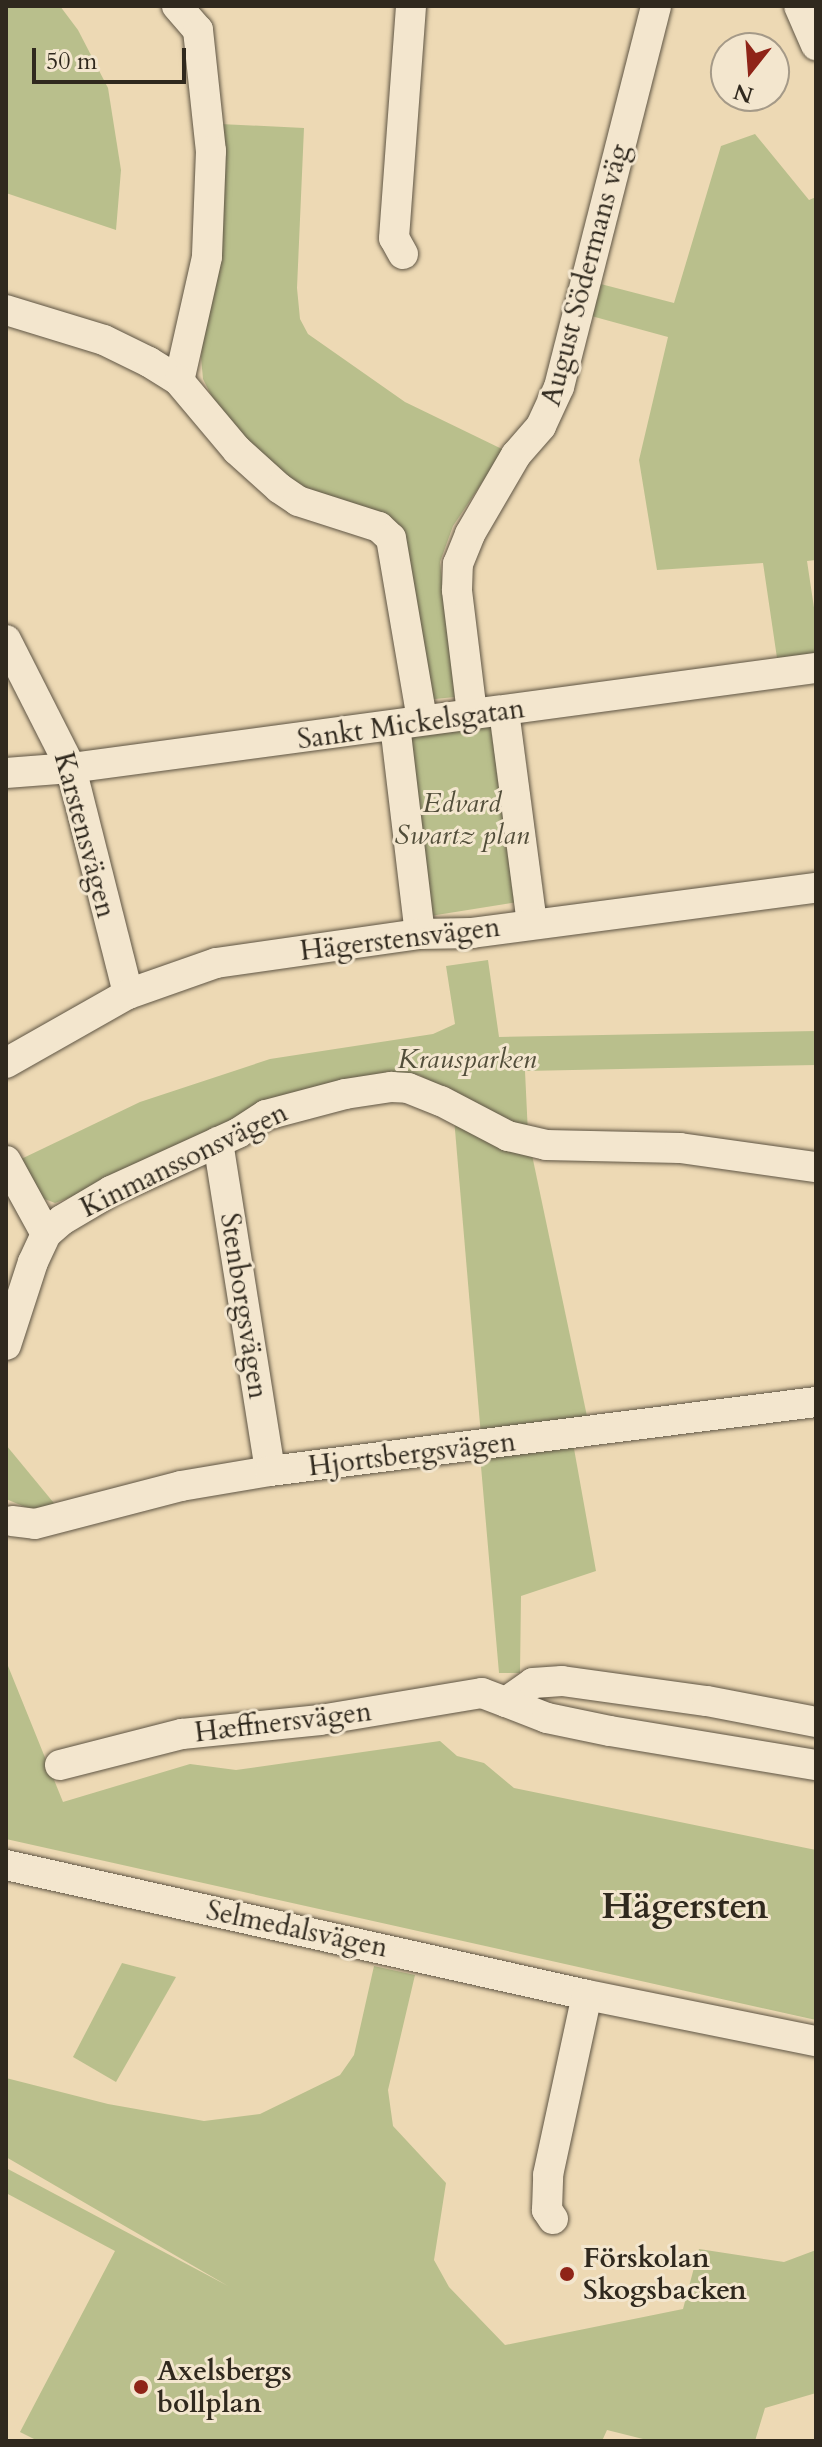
<!DOCTYPE html>
<html>
<head>
<meta charset="utf-8">
<style>
  body { margin:0 }
  #map { position:relative; width:822px; height:2447px; overflow:hidden; background:#edd9b4; font-family:Cardo,serif }
  div>[style] { position:absolute }
  .green>* { inset:0; background:#b9bf8c; transform-origin:0 0 }
  .roads { filter:drop-shadow(0 0 2px #5f5544) drop-shadow(0 0 2px #5f5544) }
  .minor>* { height:30px; margin:-15px; padding:0 15px; transform-origin:15px; border-radius:15px; background:#f3e6ce }
  .dots>* { width:22px; height:22px; translate:-50% -50%; box-sizing:border-box; border:4px solid #f3e6ce; border-radius:50% }
  span { translate:-50% -50%; white-space:nowrap; text-align:center; line-height:1.15; -webkit-text-stroke:6px #f3e6ce; paint-order:stroke }
  .street-label { font-size:28px; color:#30291e }
  .park-label { font-size:28px; color:#524e3a; font-style:italic }
  .poi-label { font-size:28px; color:#30291e; font-weight:700 }
  .left { translate:0 -50%; text-align:left }
  .district-label { font-size:36px; color:#30291e; font-weight:700 }
  .frame { position:absolute; inset:0; border:8px solid #30291e; pointer-events:none }
  .north { position:absolute; left:710px; top:32px; width:80px; height:80px; box-sizing:border-box; background:#f3e6ce; border:2px solid #a59a88; border-radius:50%; rotate:197deg; font-size:22px; font-weight:700; line-height:32px; text-align:center; color:#30291e }
  .north::after { content:''; display:block; margin:auto; width:28px; height:36px; background:#8f2418; clip-path:polygon(50% 0,100% 100%,50% 72%,0 100%) }
  .scale { position:absolute; left:32px; top:48px; width:154px; height:36px; box-sizing:border-box; border:4px solid #30291e; border-top:0; padding-left:10px; font-size:24px; line-height:28px; white-space:nowrap; color:#30291e; -webkit-text-stroke:6px #f3e6ce; paint-order:stroke }
</style>
</head>
<body>
<div id="map">
  <div class="green">
    <i style="clip-path:polygon(6px 6px,60px 6px,78px 30px,108px 88px,121px 170px,116px 230px,6px 193px)"></i>
    <i style="clip-path:polygon(220px 124px,304px 128px,297px 288px,300px 319px,308px 334px,405px 402px,504px 450px,453px 526px,440px 562px,455px 697px,425px 700px,404px 551px,269px 469px,216px 405px,203px 379px,201px 357px)"></i>
    <i style="clip-path:polygon(755px 134px,809px 200px,816px 197px,816px 560px,807px 561px,816px 621px,816px 654px,777px 658px,763px 563px,657px 570px,639px 460px,668px 337px,584px 314px,593px 282px,674px 303px,721px 146px)"></i>
    <i style="left:491px;top:721px;width:183px;height:89px;rotate:81deg"></i>
    <i style="clip-path:polygon(488px 960px,499px 1037px,816px 1031px,816px 1065px,525px 1071px,528px 1134px,419px 1075px,403px 1074px,55px 1203px,42px 1198px,17px 1161px,140px 1102px,270px 1059px,433px 1034px,455px 1024px,446px 966px)"></i>
    <i style="clip-path:polygon(454px 1118px,532px 1155px,588px 1421px,481px 1436px)"></i>
    <i style="clip-path:polygon(573px 1443px,596px 1571px,521px 1596px,520px 1673px,499px 1673px,480px 1455px)"></i>
    <i style="clip-path:polygon(6px 1445px,58px 1508px,42px 1514px,6px 1499px)"></i>
    <i style="clip-path:polygon(6px 1661px,63px 1802px,190px 1764px,236px 1770px,440px 1741px,457px 1756px,484px 1763px,514px 1788px,816px 1850px,816px 2020px,6px 1839px)"></i>
    <i style="clip-path:polygon(122px 1963px,176px 1977px,116px 2082px,73px 2057px)"></i>
    <i style="clip-path:polygon(374px 1966px,415px 1975px,388px 2090px,393px 2126px,446px 2183px,434px 2260px,449px 2287px,505px 2345px,683px 2309px,699px 2249px,784px 2262px,816px 2250px,816px 2393px,765px 2408px,755px 2441px,651px 2441px,607px 2430px,602px 2441px,38px 2441px,20px 2432px,115px 2251px,6px 2193px,6px 2168px,228px 2286px,6px 2157px,6px 2078px,108px 2104px,204px 2121px,260px 2114px,340px 2075px,354px 2055px)"></i>
  </div>
  <div class="roads">
    <div class="minor">
      <i style="left:177px;top:6px;width:32px;rotate:49deg"></i>
      <i style="left:198px;top:30px;width:122px;rotate:83.9deg"></i>
      <i style="left:211px;top:151px;width:106px;rotate:92.2deg"></i>
      <i style="left:207px;top:257px;width:127px;rotate:102.7deg"></i>
      <i style="left:799px;top:6px;width:43px;rotate:66.4deg"></i>
      <i style="left:403px;top:254px;width:18px;rotate:-119deg"></i>
      <i style="left:394px;top:238px;width:233px;rotate:-85.8deg"></i>
      <i style="left:6px;top:310px;width:102px;rotate:17deg"></i>
      <i style="left:104px;top:340px;width:50px;rotate:26.1deg"></i>
      <i style="left:149px;top:362px;width:36px;rotate:32deg"></i>
      <i style="left:179px;top:381px;width:90px;rotate:50deg"></i>
      <i style="left:237px;top:450px;width:57px;rotate:42.1deg"></i>
      <i style="left:279px;top:488px;width:23px;rotate:34deg"></i>
      <i style="left:298px;top:501px;width:85px;rotate:17.8deg"></i>
      <i style="left:379px;top:527px;width:16px;rotate:43deg"></i>
      <i style="left:391px;top:538px;width:184px;rotate:80.3deg"></i>
      <i style="left:6px;top:640px;width:144px;rotate:63.1deg"></i>
      <i style="left:71px;top:768px;width:233px;rotate:75.8deg"></i>
      <i style="left:504px;top:711px;width:214px;rotate:82.5deg"></i>
      <i style="left:472px;top:713px;width:124px;rotate:-97deg"></i>
      <i style="left:457px;top:590px;width:26px;rotate:-88deg"></i>
      <i style="left:458px;top:564px;width:32px;rotate:-68deg"></i>
      <i style="left:470px;top:534px;width:91px;rotate:-59.8deg"></i>
      <i style="left:516px;top:455px;width:38px;rotate:-49deg"></i>
      <i style="left:541px;top:426px;width:43px;rotate:-65.2deg"></i>
      <i style="left:559px;top:387px;width:393px;rotate:-75.7deg"></i>
      <i style="left:395px;top:725px;width:210px;rotate:83.2deg"></i>
      <i style="left:6px;top:773px;width:65px;rotate:-4.4deg"></i>
      <i style="left:71px;top:768px;width:752px;rotate:-7.65deg"></i>
      <i style="left:6px;top:1063px;width:140px;rotate:-29.5deg"></i>
      <i style="left:128px;top:994px;width:93px;rotate:-19.4deg"></i>
      <i style="left:216px;top:963px;width:206px;rotate:-8.1deg"></i>
      <i style="left:420px;top:934px;width:52px;rotate:-1.1deg"></i>
      <i style="left:472px;top:933px;width:347px;rotate:-7.5deg"></i>
      <i style="left:218px;top:1142px;width:333px;rotate:81deg"></i>
      <i style="left:6px;top:1161px;width:83px;rotate:61.3deg"></i>
      <i style="left:6px;top:1345px;width:87px;rotate:-72deg"></i>
      <i style="left:33px;top:1262px;width:31px;rotate:-65deg"></i>
      <i style="left:46px;top:1234px;width:21px;rotate:-41deg"></i>
      <i style="left:62px;top:1220px;width:57px;rotate:-30.6deg"></i>
      <i style="left:111px;top:1191px;width:140px;rotate:-24.5deg"></i>
      <i style="left:238px;top:1133px;width:33px;rotate:-33deg"></i>
      <i style="left:266px;top:1115px;width:82px;rotate:-14.9deg"></i>
      <i style="left:345px;top:1094px;width:47px;rotate:-8.7deg"></i>
      <i style="left:391px;top:1087px;width:17px;rotate:3deg"></i>
      <i style="left:408px;top:1088px;width:35px;rotate:22deg"></i>
      <i style="left:441px;top:1101px;width:76px;rotate:27.6deg"></i>
      <i style="left:508px;top:1136px;width:39px;rotate:13deg"></i>
      <i style="left:546px;top:1145px;width:134px;rotate:1.3deg"></i>
      <i style="left:680px;top:1148px;width:137px;rotate:8deg"></i>
      <i style="left:12px;top:1521px;width:23px;rotate:7deg"></i>
      <i style="left:35px;top:1524px;width:151px;rotate:-14.6deg"></i>
      <i style="left:181px;top:1486px;width:90px;rotate:-9.6deg"></i>
      <i style="left:270px;top:1471px;width:550px;rotate:-7.2deg"></i>
      <i style="left:506px;top:1702px;width:44px;rotate:21.3deg"></i>
      <i style="left:547px;top:1718px;width:64px;rotate:11.7deg"></i>
      <i style="left:610px;top:1731px;width:209px;rotate:9.4deg"></i>
      <i style="left:60px;top:1765px;width:126px;rotate:-14.3deg"></i>
      <i style="left:182px;top:1734px;width:139px;rotate:-5.8deg"></i>
      <i style="left:320px;top:1720px;width:164px;rotate:-9.5deg"></i>
      <i style="left:482px;top:1693px;width:26px;rotate:21deg"></i>
      <i style="left:506px;top:1702px;width:33px;rotate:-35deg"></i>
      <i style="left:533px;top:1683px;width:29px;rotate:-4deg"></i>
      <i style="left:562px;top:1681px;width:146px;rotate:7.9deg"></i>
      <i style="left:707px;top:1701px;width:111px;rotate:10.9deg"></i>
      <i style="left:6px;top:1865px;width:595px;rotate:12.61deg"></i>
      <i style="left:587px;top:1995px;width:234px;rotate:11.4deg"></i>
      <i style="left:553px;top:2219px;width:11px;rotate:-124deg"></i>
      <i style="left:547px;top:2210px;width:35px;rotate:-88deg"></i>
      <i style="left:548px;top:2175px;width:184px;rotate:-77.8deg"></i>
    </div>
  </div>
  <div class="dots">
    <i style="left:567px;top:2274px;background:#8f2418"></i>
    <i style="left:141px;top:2387px;background:#8f2418"></i>
  </div>
  <div class="street-label">
    <span style="left:585px;top:275px;rotate:-75deg">August Södermans väg</span>
    <span style="left:411px;top:724px;rotate:-8deg">Sankt Mickelsgatan</span>
    <span style="left:85px;top:835px;rotate:75deg">Karstensvägen</span>
    <span style="left:400px;top:939px;rotate:-7deg">Hägerstensvägen</span>
    <span style="left:184px;top:1160px;rotate:-26deg">Kinmanssonsvägen</span>
    <span style="left:244px;top:1306px;rotate:81deg">Stenborgsvägen</span>
    <span style="left:412px;top:1454px;rotate:-7deg">Hjortsbergsvägen</span>
    <span style="left:283px;top:1722px;rotate:-7deg">Hæffnersvägen</span>
    <span style="left:297px;top:1929px;rotate:12deg">Selmedalsvägen</span>
  </div>
  <div class="park-label">
    <span style="left:462px;top:819px">Edvard<br>Swartz plan</span>
    <span style="left:467px;top:1059px">Krausparken</span>
  </div>
  <div class="poi-label">
    <span class="left" style="left:583px;top:2274px">Förskolan<br>Skogsbacken</span>
    <span class="left" style="left:157px;top:2387px">Axelsbergs<br>bollplan</span>
  </div>
  <div class="district-label">
    <span style="left:685px;top:1907px">Hägersten</span>
  </div>
  <div class="frame"></div>
  <div class="north">N</div>
  <div class="scale">50 m</div>
</div>
</body>
</html>
